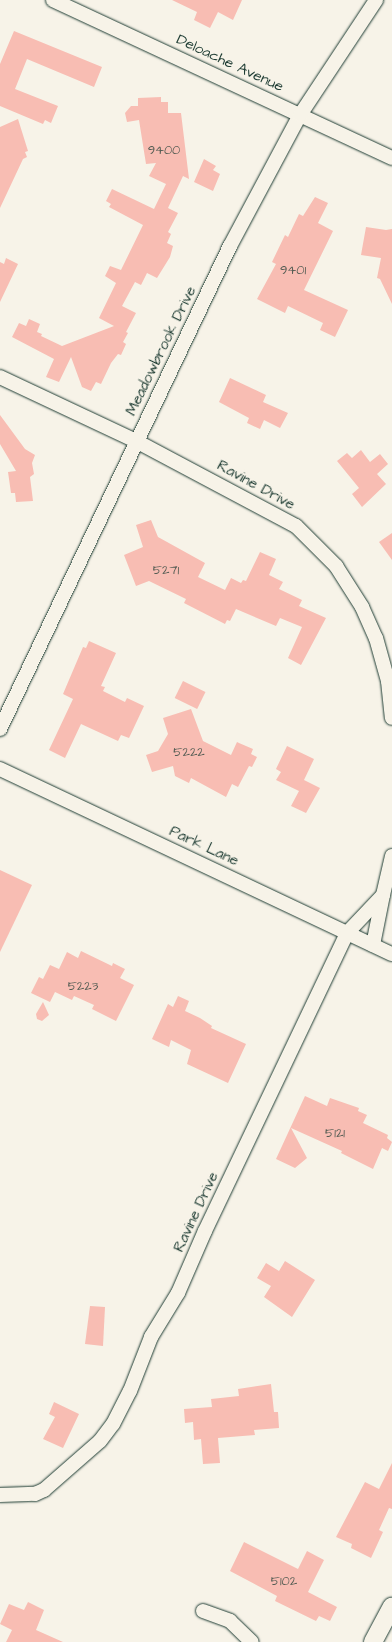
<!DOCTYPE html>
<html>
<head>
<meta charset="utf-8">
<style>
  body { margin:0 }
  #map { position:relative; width:392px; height:1642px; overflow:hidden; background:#f7f3e8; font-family:"Architects Daughter",sans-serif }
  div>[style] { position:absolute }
  .building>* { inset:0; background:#f8bdb3; transform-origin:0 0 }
  .roads { filter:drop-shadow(0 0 1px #1f3d34) drop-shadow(0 0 1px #1f3d34) }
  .minor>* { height:14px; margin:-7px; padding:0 7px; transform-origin:7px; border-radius:7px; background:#f7f3e8 }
  .major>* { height:18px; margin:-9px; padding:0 9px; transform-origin:9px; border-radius:9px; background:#f7f3e8 }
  span { translate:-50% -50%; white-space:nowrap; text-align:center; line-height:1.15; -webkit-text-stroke:3.5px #f7f3e8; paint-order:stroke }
  .number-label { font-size:13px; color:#555d54 }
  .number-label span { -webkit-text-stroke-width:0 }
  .street-label { font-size:15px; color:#1f3d34 }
</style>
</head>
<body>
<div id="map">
  <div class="building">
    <i style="clip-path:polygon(172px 0,242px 0,233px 20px,218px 12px,210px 28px,194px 20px,197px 12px)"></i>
    <i style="clip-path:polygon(14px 31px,102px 67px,94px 87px,27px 59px,15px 89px,58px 106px,51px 123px,45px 120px,43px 124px,0 106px,0 64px)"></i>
    <i style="clip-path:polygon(161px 97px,161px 102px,168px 102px,168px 113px,181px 113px,189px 179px,183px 176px,168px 208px,178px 213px,168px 232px,171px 234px,167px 243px,173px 246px,170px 257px,157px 278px,147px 273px,141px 285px,135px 282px,122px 306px,136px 313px,126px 332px,128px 333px,123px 342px,126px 344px,121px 355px,118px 354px,111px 363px,101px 384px,96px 382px,91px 391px,82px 387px,71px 357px,59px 382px,46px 377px,54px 359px,12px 337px,19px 323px,26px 326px,29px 319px,40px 324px,37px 332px,42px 334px,41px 336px,62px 346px,114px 326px,99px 318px,116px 283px,105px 276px,110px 266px,121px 270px,143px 225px,109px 207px,111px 204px,106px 201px,112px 189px,154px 209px,166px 184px,149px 176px,156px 163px,146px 164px,139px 120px,127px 122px,125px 113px,131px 106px,138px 106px,138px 98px)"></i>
    <i style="clip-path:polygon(18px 119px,28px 151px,25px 152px,27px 157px,23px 159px,0 208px,0 127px)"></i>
    <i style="clip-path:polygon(204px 159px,216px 166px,213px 170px,220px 174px,213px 191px,194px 182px)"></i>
    <i style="clip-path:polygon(315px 197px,328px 203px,318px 223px,333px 231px,304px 290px,348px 310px,335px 337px,320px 330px,323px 323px,288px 306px,285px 313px,257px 299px,276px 264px,272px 262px,285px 235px,288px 237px,299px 214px,303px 216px)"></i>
    <i style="clip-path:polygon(366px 227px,386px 230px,392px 229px,392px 304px,380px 279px,377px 278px,381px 258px,361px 255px)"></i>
    <i style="clip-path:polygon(6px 258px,18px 264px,0 302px,0 262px,4px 264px)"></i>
    <i style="clip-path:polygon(230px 378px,266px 395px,263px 402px,288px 413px,280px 428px,264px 420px,260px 429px,247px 423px,249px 418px,219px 402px)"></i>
    <i style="clip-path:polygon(0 415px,25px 449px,35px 455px,32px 463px,34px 474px,30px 477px,33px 501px,16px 502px,15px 493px,11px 493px,8px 472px,16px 471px,0 444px)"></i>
    <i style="clip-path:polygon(361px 450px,370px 462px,380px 454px,388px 464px,377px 474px,386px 484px,362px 507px,352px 494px,359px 488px,337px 461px,347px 453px,352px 458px)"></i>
    <i style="clip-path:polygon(151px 520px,158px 537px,205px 563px,198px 577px,225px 590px,231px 578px,241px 583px,243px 580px,246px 581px,260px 552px,276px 559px,269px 575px,283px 582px,279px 589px,302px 600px,299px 606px,326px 618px,301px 665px,288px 658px,302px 627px,280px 618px,276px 626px,236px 609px,230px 621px,227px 620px,225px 624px,184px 603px,186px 599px,149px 581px,136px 586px,124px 555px,143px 547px,136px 525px)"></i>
    <i style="clip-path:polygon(392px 533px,392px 560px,379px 542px)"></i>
    <i style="clip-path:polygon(89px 641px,116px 653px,101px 686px,105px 687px,103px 691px,125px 702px,127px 698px,144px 706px,129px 738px,121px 735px,118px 741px,81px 724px,65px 758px,49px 750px,73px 699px,63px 694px,83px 647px,86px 648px)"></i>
    <i style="left:183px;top:681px;width:25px;height:19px;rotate:26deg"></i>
    <i style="clip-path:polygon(191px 709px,203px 741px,231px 755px,237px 742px,239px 743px,253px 749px,251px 754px,257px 757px,252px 767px,249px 766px,238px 787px,232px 784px,226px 797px,191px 778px,189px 783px,175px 776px,173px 766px,152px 772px,146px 755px,158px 751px,168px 734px,163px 718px)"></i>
    <i style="clip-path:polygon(287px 746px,314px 759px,304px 780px,320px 788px,306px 813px,291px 806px,299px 791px,276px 780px,281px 772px,276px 769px)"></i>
    <i style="clip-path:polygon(0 870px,32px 885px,0 952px)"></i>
    <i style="clip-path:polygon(81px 951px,112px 966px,113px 963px,125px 969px,120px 978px,134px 985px,116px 1021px,92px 1009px,94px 1005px,74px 996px,72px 1000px,55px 992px,50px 1002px,31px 993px,39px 977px,43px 979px,50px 965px,59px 969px,67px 952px,78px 958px)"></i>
    <i style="clip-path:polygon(178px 996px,189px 1001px,185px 1011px,200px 1018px,212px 1026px,211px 1028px,246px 1044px,228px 1083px,187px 1064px,191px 1050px,171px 1040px,169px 1047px,152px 1039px,168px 1004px,173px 1007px)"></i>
    <i style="clip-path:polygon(43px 1002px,49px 1015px,42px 1021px,37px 1019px,36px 1014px)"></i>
    <i style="clip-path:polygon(305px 1096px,327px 1106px,330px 1098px,359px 1108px,358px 1111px,367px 1115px,363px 1123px,388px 1135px,387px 1138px,392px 1142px,388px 1151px,382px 1148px,373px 1169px,341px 1153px,342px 1151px,291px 1128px,307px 1158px,295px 1168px,276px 1159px)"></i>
    <i style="clip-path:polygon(285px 1261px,315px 1280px,292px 1317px,264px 1297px,271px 1286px,257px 1278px,266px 1263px,279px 1271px)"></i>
    <i style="clip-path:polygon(90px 1306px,105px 1307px,103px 1346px,85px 1344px)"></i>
    <i style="clip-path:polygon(271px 1384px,274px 1412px,278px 1412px,279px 1428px,254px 1430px,255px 1435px,218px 1438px,220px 1463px,203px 1464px,201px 1439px,194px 1440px,193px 1422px,185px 1423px,184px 1409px,212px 1407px,211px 1399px,239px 1396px,238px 1389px)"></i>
    <i style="clip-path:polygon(54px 1402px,79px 1414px,63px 1448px,43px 1439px,55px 1417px,49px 1414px)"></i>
    <i style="clip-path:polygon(392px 1463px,392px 1509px,389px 1508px,379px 1530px,383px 1532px,371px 1558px,351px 1548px,352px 1544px,336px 1537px,365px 1482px,379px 1489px)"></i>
    <i style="clip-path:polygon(244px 1542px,298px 1569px,307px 1551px,324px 1560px,308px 1592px,337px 1607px,330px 1621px,319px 1616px,316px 1621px,275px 1601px,277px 1596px,230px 1571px)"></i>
    <i style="clip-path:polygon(28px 1602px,44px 1610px,36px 1630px,63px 1642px,6px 1642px,12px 1630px,0 1624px,9px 1604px,24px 1610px)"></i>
  </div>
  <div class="roads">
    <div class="minor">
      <i style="left:53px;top:0;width:374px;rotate:25deg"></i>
      <i style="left:0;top:377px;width:150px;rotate:25.2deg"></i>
      <i style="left:136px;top:441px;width:181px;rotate:28deg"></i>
      <i style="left:296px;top:526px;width:57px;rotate:45deg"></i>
      <i style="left:336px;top:566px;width:49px;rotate:57.6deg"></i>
      <i style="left:362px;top:607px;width:34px;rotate:66deg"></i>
      <i style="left:376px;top:638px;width:45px;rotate:74.4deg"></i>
      <i style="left:388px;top:681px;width:37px;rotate:84deg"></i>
      <i style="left:0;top:729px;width:535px;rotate:-64.54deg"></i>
      <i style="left:230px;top:246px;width:149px;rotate:-61.9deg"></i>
      <i style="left:300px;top:115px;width:138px;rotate:-56.5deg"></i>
      <i style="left:0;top:769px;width:433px;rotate:25.3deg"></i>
      <i style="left:373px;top:945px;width:51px;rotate:-78.7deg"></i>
      <i style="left:0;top:1495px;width:35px;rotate:-2deg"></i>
      <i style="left:35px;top:1494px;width:10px;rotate:-24deg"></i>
      <i style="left:44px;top:1490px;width:74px;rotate:-41.2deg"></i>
      <i style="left:100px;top:1441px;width:21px;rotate:-53deg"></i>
      <i style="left:113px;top:1424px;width:37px;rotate:-63deg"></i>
      <i style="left:130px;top:1391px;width:58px;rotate:-68.7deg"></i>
      <i style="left:151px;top:1337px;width:52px;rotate:-58.5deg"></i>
      <i style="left:178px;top:1293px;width:68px;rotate:-66.5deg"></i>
      <i style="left:205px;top:1231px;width:330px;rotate:-64.5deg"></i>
      <i style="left:347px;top:933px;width:52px;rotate:-46.5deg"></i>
      <i style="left:383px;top:895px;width:40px;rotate:-77deg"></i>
      <i style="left:203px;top:1611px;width:29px;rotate:20deg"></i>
      <i style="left:230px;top:1621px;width:30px;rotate:44deg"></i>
    </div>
    <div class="major">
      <i style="left:373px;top:1642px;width:40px;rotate:-62deg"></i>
    </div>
  </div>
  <div class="number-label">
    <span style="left:164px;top:150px">9400</span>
    <span style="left:293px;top:270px">9401</span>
    <span style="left:166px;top:570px">5271</span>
    <span style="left:189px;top:752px">5222</span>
    <span style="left:83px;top:986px">5223</span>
    <span style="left:335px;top:1133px">5121</span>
    <span style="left:284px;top:1581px">5102</span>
  </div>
  <div class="street-label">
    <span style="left:230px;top:63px;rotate:25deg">Deloache Avenue</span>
    <span style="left:161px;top:351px;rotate:-64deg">Meadowbrook Drive</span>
    <span style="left:256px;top:485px;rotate:29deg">Ravine Drive</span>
    <span style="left:204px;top:846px;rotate:25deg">Park Lane</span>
    <span style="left:196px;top:1212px;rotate:-65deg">Ravine Drive</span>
  </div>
</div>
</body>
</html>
